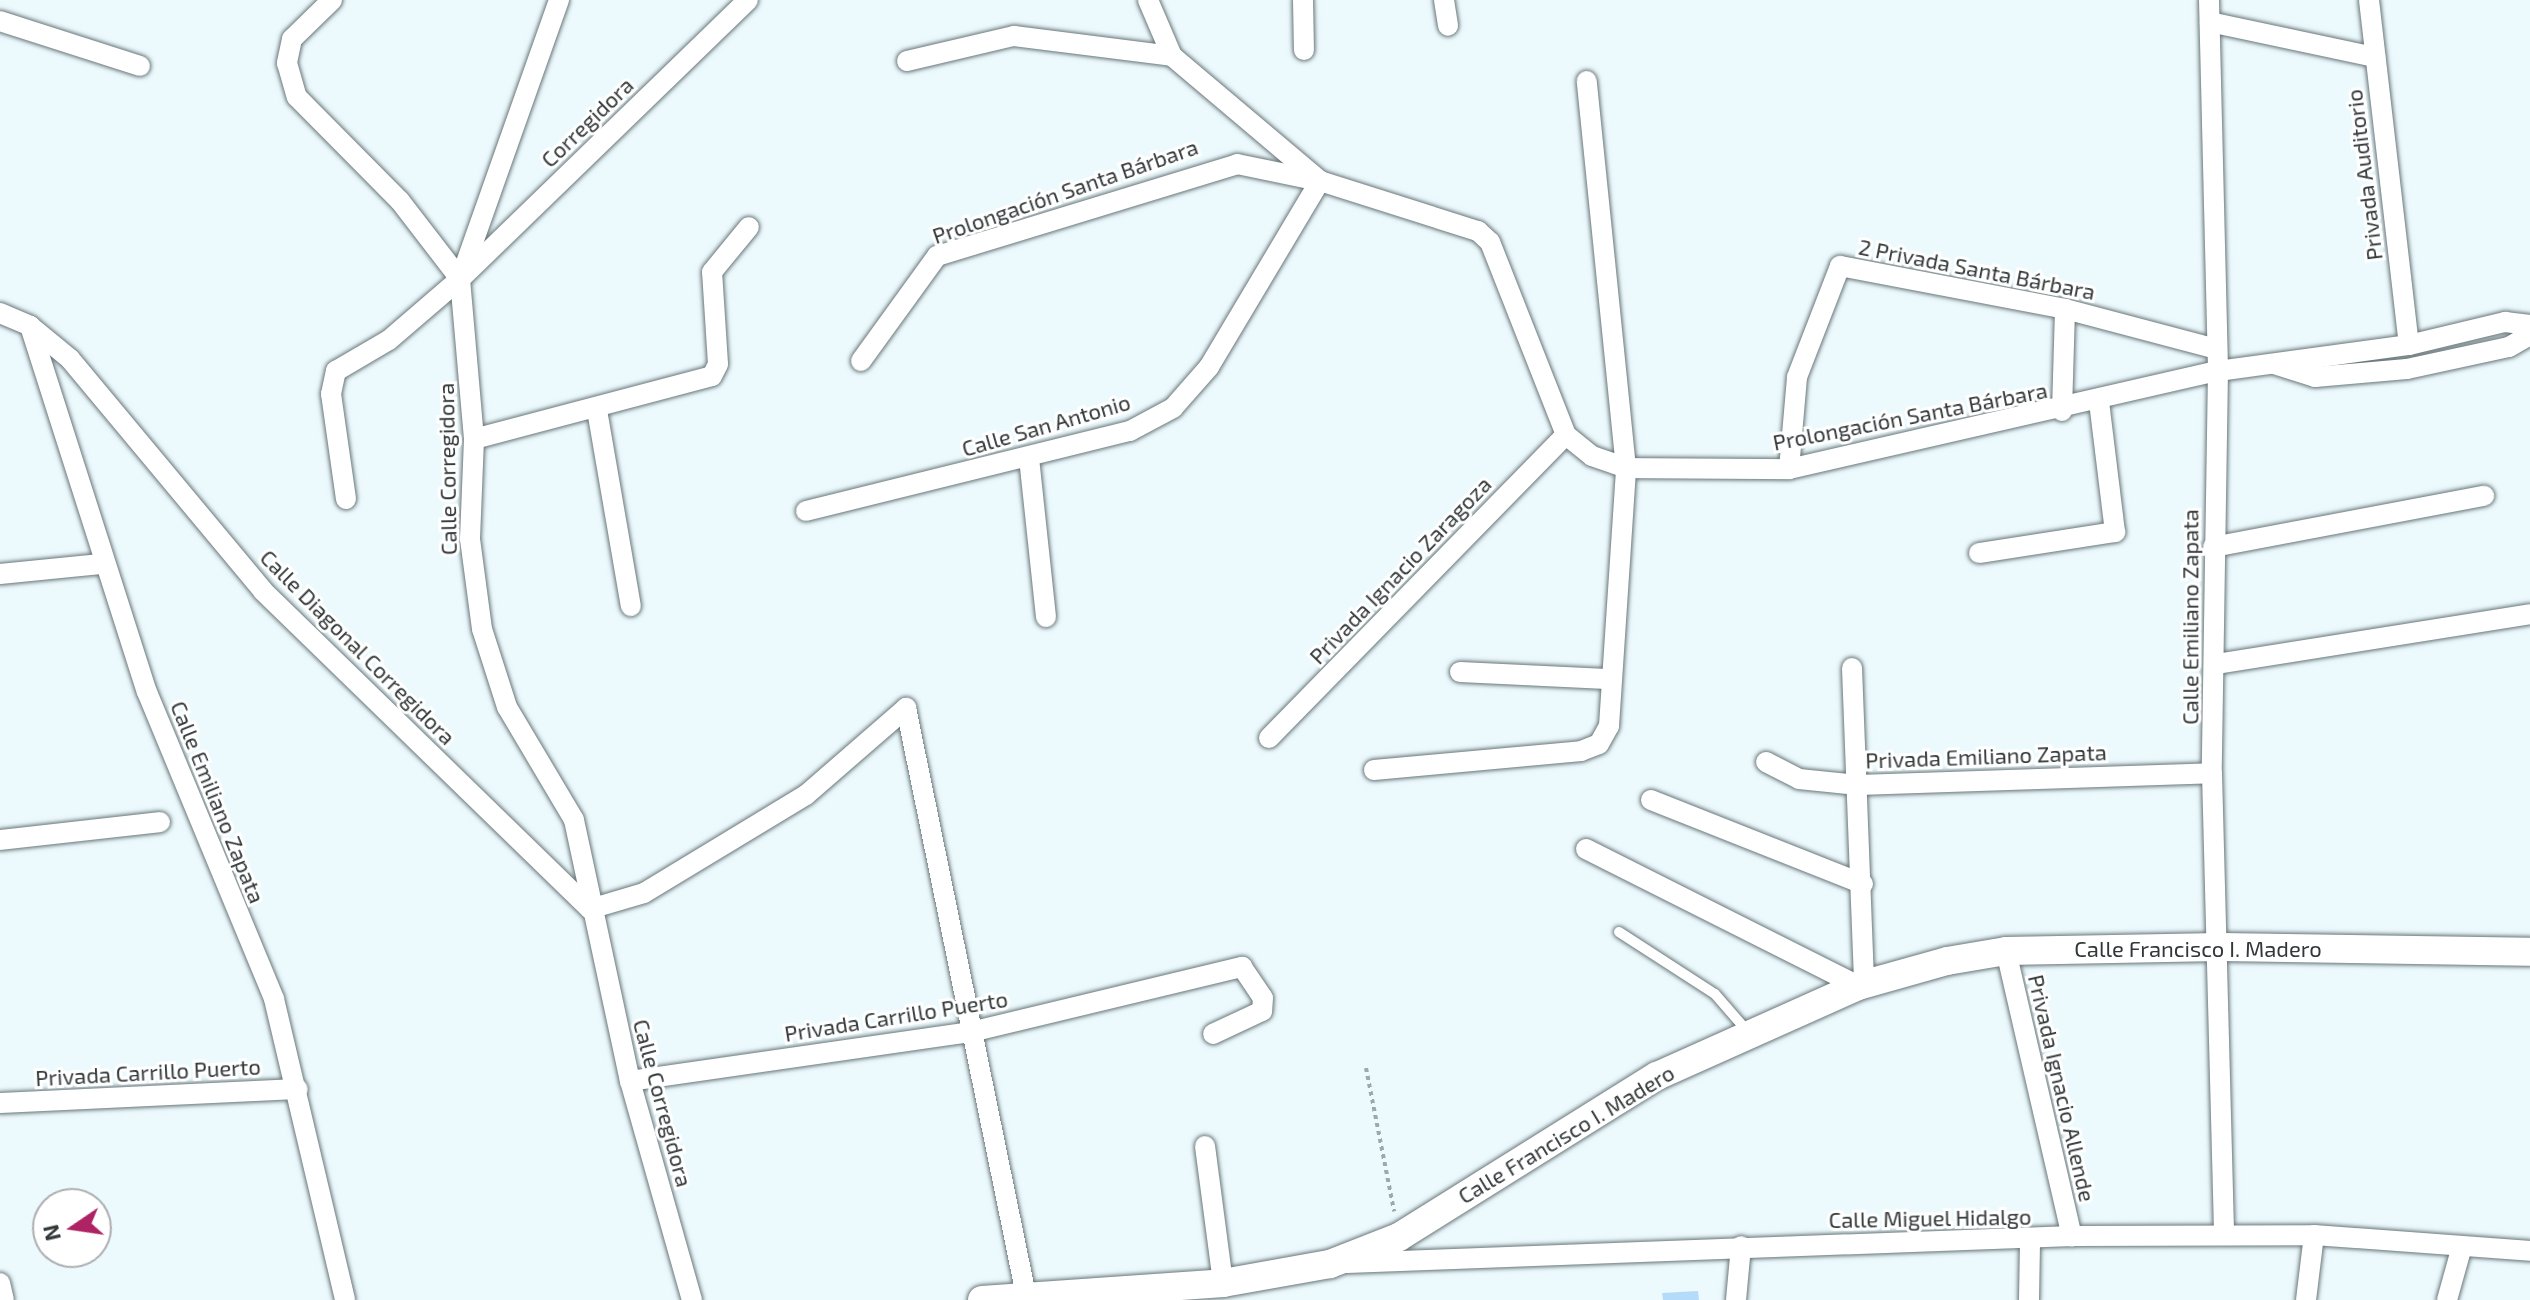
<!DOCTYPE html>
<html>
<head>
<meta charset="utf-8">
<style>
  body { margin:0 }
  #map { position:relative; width:2530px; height:1300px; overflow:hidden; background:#ecfafe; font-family:"Exo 2",sans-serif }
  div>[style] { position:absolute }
  .building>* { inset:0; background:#b4dbfa }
  .path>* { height:4px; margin-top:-2px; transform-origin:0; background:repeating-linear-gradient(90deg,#9da8ab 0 4px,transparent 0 8px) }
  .roads { filter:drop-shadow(0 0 2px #697679) drop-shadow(0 0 2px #697679) }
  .lane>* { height:10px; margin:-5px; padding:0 5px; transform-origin:5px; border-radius:5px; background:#fff }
  .street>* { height:20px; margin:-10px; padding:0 10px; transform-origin:10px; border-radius:10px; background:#fff }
  .secondary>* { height:28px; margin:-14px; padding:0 14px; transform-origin:14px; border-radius:14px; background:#fff }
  span { translate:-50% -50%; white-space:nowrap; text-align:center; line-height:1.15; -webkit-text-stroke:6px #fff; paint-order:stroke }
  .street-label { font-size:22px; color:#323839 }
  .north { position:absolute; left:32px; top:1188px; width:80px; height:80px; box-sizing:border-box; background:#fff; border:2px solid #adafb0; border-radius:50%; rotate:257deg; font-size:22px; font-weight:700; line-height:32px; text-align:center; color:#323839 }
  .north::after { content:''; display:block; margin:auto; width:28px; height:36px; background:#ae2363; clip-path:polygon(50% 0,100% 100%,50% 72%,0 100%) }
</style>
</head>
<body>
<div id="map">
  <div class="building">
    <i style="clip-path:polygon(1698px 1291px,1699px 1300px,1663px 1300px,1662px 1293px)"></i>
  </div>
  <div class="path">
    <i style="left:1366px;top:1068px;width:146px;rotate:78.9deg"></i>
  </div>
  <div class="roads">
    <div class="lane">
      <i style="left:1619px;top:932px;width:114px;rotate:32.9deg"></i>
      <i style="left:1715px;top:994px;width:50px;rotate:49deg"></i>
    </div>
    <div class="street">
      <i style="left:332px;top:0;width:56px;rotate:135.7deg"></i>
      <i style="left:292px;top:39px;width:25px;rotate:102deg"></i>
      <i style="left:287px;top:63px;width:35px;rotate:74deg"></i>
      <i style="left:297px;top:97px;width:146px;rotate:45.3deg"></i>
      <i style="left:400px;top:201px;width:98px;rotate:52.4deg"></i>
      <i style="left:559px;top:0;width:296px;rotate:109.5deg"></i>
      <i style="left:460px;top:279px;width:161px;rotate:85deg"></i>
      <i style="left:474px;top:439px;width:100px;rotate:92.3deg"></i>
      <i style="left:470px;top:539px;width:91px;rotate:82.4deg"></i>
      <i style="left:482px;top:629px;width:82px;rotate:72.2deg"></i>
      <i style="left:507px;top:707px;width:131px;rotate:59.3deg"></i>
      <i style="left:574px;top:820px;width:267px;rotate:77.9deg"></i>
      <i style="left:630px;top:1081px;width:228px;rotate:74.2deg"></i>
      <i style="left:1303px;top:0;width:50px;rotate:88.9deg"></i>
      <i style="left:1444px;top:0;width:26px;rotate:81deg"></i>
      <i style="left:2209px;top:0;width:371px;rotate:88.6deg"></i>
      <i style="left:2218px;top:371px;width:402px;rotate:90.9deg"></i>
      <i style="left:2212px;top:773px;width:462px;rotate:88.5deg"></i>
      <i style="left:2369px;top:0;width:347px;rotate:83.4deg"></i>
      <i style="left:0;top:21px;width:147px;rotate:17.8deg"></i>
      <i style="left:2210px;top:22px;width:169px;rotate:12deg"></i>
      <i style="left:907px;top:61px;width:110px;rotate:-13.2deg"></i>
      <i style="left:1014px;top:36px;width:159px;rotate:7.2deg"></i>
      <i style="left:0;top:313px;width:33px;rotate:23deg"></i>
      <i style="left:30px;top:326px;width:52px;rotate:39.5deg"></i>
      <i style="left:70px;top:359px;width:302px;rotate:50.2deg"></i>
      <i style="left:263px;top:591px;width:456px;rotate:44.2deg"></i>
      <i style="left:590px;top:909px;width:56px;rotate:-16.5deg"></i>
      <i style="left:644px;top:893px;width:189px;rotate:-31.2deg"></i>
      <i style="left:806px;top:795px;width:133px;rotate:-41deg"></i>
      <i style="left:906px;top:708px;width:604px;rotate:78.45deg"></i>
      <i style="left:30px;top:326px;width:384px;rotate:72.3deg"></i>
      <i style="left:147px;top:692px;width:332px;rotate:67.5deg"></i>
      <i style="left:274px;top:999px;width:309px;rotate:76.7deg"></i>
      <i style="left:861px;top:361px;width:130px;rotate:-54.1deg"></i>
      <i style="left:937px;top:256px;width:314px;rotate:-17deg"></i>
      <i style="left:1237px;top:164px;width:85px;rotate:11.6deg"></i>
      <i style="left:1320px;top:181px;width:166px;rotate:17.6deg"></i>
      <i style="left:1478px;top:231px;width:16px;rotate:43deg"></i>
      <i style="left:1490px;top:242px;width:207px;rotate:68.5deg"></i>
      <i style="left:1566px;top:435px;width:33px;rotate:39deg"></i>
      <i style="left:1592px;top:456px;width:36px;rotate:19deg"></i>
      <i style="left:1626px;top:468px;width:163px;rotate:0.4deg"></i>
      <i style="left:1789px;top:469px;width:440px;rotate:-12.9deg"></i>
      <i style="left:2218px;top:371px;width:193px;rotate:-7.8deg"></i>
      <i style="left:2409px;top:345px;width:99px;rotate:-13.5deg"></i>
      <i style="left:2505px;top:322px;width:25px;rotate:7deg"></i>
      <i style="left:2274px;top:364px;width:43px;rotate:17.6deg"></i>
      <i style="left:2315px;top:377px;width:92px;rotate:-5deg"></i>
      <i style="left:2407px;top:369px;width:104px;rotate:-12.2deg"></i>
      <i style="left:2509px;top:347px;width:24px;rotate:-30deg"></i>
      <i style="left:597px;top:410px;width:199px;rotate:80.2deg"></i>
      <i style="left:2062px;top:411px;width:102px;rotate:-88.3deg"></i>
      <i style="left:474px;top:439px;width:246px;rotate:-14.8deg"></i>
      <i style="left:712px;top:376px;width:13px;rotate:-63deg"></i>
      <i style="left:718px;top:364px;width:92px;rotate:-93.7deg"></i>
      <i style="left:712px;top:272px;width:58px;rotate:-50.6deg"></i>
      <i style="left:1029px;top:458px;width:160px;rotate:83.9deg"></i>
      <i style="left:1789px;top:469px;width:92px;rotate:-85deg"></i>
      <i style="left:1797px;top:377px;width:119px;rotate:-68.8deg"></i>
      <i style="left:1840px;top:266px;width:229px;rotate:10.8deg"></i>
      <i style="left:2065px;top:309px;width:156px;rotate:14.8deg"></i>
      <i style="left:346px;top:499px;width:106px;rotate:-98.1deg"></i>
      <i style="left:331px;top:394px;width:24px;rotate:-78deg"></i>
      <i style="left:336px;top:371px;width:61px;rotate:-30.3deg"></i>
      <i style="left:389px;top:340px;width:94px;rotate:-40.7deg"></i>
      <i style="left:460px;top:279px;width:401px;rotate:-44.1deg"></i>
      <i style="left:806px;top:511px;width:334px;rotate:-13.9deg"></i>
      <i style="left:1130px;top:431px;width:49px;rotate:-28.1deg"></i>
      <i style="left:1173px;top:408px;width:55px;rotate:-48.7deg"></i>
      <i style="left:1209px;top:367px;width:217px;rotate:-59.2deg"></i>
      <i style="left:1320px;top:181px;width:194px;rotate:-139.8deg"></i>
      <i style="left:1172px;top:56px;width:61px;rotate:-113.2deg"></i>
      <i style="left:2213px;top:547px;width:276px;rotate:-10.7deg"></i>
      <i style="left:1979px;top:553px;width:138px;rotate:-8.8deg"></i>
      <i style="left:2115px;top:532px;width:132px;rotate:-97deg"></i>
      <i style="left:0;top:574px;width:101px;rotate:-5.7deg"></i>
      <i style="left:2216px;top:664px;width:318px;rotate:-9deg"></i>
      <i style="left:1852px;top:668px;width:316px;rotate:87.8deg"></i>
      <i style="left:1460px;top:672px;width:147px;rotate:2.7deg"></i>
      <i style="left:1269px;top:738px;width:424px;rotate:-45.6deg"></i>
      <i style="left:1766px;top:762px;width:37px;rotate:27deg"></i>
      <i style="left:1799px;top:779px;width:59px;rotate:5.8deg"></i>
      <i style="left:1858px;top:785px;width:354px;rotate:-1.9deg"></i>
      <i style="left:1374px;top:770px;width:208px;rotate:-5.2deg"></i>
      <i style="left:1581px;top:751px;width:19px;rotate:-21deg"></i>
      <i style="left:1599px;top:744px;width:21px;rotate:-61deg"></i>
      <i style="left:1609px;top:726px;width:259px;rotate:-86.2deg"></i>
      <i style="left:1626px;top:468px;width:389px;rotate:-95.8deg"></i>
      <i style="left:1651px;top:800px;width:228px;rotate:21.6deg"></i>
      <i style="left:0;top:840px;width:161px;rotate:-6.4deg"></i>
      <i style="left:1586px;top:849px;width:305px;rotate:26.7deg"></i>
      <i style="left:2006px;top:951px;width:293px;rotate:77deg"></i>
      <i style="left:630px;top:1081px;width:349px;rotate:-8.2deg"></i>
      <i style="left:975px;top:1031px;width:275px;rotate:-13.5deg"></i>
      <i style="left:1242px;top:967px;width:37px;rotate:56deg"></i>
      <i style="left:1263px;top:998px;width:13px;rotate:94deg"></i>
      <i style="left:1262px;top:1011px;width:54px;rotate:154.9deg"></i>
      <i style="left:0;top:1103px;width:298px;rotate:-2.7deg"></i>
      <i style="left:1205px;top:1146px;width:138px;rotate:82.5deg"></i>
      <i style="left:1347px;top:1263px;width:726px;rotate:-2.13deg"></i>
      <i style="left:2072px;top:1236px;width:242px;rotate:-0.2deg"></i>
      <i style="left:2314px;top:1235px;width:217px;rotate:4.2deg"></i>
      <i style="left:0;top:1283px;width:17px;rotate:77deg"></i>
      <i style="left:1736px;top:1300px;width:54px;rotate:-84.7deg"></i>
      <i style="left:2029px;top:1300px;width:60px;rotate:-89deg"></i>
      <i style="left:2306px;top:1300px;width:65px;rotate:-83deg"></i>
      <i style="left:2447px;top:1300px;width:52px;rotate:-74.4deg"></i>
    </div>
    <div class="secondary">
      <i style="left:982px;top:1300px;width:242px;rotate:-4deg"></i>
      <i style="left:1223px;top:1283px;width:109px;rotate:-10.1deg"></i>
      <i style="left:1330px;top:1264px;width:74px;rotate:-21.4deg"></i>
      <i style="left:1399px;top:1237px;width:304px;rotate:-32deg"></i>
      <i style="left:1657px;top:1076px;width:220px;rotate:-24.1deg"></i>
      <i style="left:1858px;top:986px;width:92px;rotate:-15.7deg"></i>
      <i style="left:1947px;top:961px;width:60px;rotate:-9.6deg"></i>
      <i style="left:2006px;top:951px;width:214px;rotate:-1.1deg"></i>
      <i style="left:2220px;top:947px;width:310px;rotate:0.9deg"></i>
    </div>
  </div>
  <div class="street-label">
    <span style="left:587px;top:122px;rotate:-44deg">Corregidora</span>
    <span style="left:2364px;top:175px;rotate:-97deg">Privada Auditorio</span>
    <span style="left:1065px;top:191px;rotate:-19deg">Prolongación Santa Bárbara</span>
    <span style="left:1977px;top:269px;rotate:11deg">2 Privada Santa Bárbara</span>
    <span style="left:1910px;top:416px;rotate:-11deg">Prolongación Santa Bárbara</span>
    <span style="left:1046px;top:425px;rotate:-16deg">Calle San Antonio</span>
    <span style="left:447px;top:469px;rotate:-91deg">Calle Corregidora</span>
    <span style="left:1400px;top:570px;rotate:-46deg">Privada Ignacio Zaragoza</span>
    <span style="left:2190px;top:617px;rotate:-90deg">Calle Emiliano Zapata</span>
    <span style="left:358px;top:647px;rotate:45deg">Calle Diagonal Corregidora</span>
    <span style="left:1986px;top:756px;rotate:-2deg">Privada Emiliano Zapata</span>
    <span style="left:218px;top:802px;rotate:68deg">Calle Emiliano Zapata</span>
    <span style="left:2198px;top:949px">Calle Francisco I. Madero</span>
    <span style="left:896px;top:1016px;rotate:-9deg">Privada Carrillo Puerto</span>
    <span style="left:148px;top:1072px;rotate:-3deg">Privada Carrillo Puerto</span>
    <span style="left:2062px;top:1088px;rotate:77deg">Privada Ignacio Allende</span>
    <span style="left:663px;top:1103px;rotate:75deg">Calle Corregidora</span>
    <span style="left:1566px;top:1134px;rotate:-31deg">Calle Francisco I. Madero</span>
    <span style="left:1930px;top:1218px;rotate:-1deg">Calle Miguel Hidalgo</span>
  </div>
  <div class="north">N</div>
</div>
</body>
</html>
